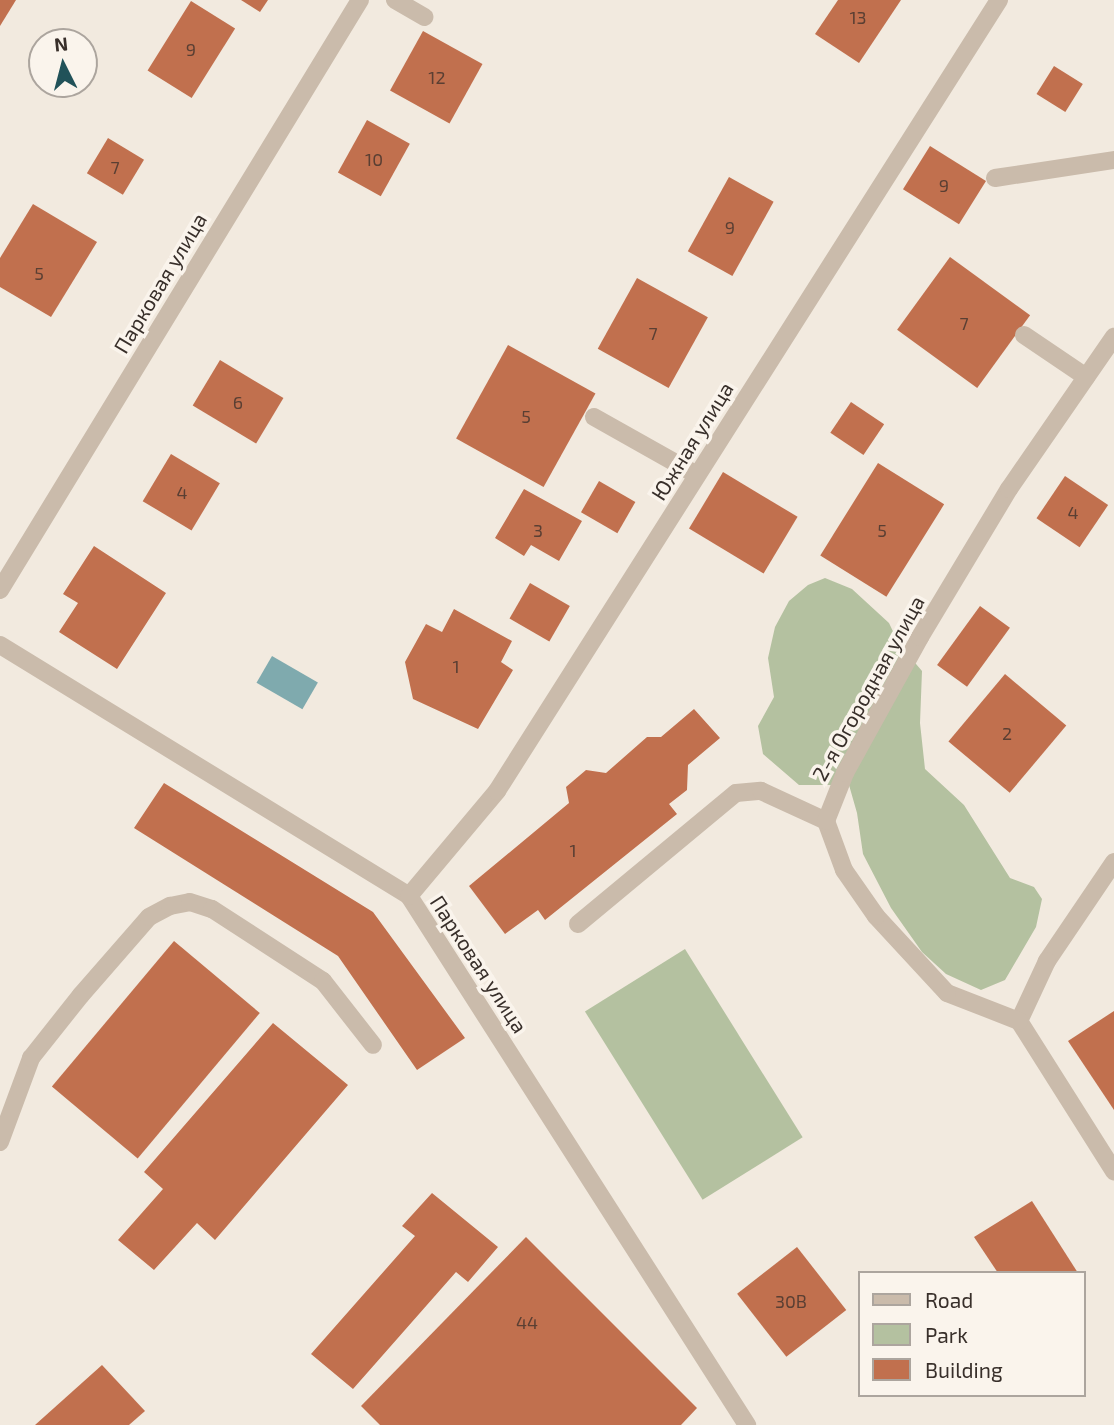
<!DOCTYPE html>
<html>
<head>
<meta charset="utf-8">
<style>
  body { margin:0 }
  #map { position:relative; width:1114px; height:1425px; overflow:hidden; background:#f2eadf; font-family:"Exo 2",sans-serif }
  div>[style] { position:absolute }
  .green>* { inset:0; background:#b4c1a0; transform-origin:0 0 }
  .water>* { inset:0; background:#7faaae; transform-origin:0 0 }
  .building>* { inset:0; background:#c1704e; transform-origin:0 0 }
  .minor>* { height:18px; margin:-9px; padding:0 9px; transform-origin:9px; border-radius:9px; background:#cabbab }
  span { translate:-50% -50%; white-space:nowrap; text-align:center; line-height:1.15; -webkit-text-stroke:7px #faf4ec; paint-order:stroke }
  .number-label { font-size:18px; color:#5a3f33 }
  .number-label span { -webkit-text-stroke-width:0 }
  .street-label { font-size:21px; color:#382f2a }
  .legend { position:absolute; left:858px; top:1271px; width:228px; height:126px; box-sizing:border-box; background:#faf4ec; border:2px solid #aca59e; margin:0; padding:9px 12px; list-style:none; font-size:21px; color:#382f2a }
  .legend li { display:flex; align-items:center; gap:14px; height:35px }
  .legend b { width:35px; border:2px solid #aca59e }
  .north { position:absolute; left:28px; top:28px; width:70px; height:70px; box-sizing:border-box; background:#faf4ec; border:2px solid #aca59e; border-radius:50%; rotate:354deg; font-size:19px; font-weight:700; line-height:28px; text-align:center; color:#382f2a }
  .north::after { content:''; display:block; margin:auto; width:24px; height:32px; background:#215259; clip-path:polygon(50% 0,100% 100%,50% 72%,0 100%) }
</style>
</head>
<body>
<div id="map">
  <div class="green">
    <i style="clip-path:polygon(825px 578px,852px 589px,889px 623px,899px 644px,922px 671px,920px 723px,925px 769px,964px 805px,1010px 878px,1034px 887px,1042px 899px,1036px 927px,1005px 980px,981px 990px,946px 974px,922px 952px,891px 908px,863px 854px,857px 813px,849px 785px,799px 785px,763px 754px,758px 726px,774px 697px,768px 658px,775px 627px,789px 601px,808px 585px)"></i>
    <i style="left:685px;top:949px;width:222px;height:118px;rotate:58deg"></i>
  </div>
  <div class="water">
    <i style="left:272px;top:656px;width:53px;height:31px;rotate:30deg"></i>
  </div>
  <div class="building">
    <i style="clip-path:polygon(0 0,16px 0,0 26px)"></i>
    <i style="clip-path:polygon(241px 0,268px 0,260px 12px)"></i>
    <i style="clip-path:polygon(838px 0,901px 0,859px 63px,815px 34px)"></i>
    <i style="left:191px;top:1px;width:52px;height:82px;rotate:32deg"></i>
    <i style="left:423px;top:31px;width:68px;height:68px;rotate:29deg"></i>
    <i style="left:1054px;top:66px;width:34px;height:33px;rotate:32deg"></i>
    <i style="left:367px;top:120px;width:49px;height:60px;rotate:29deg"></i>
    <i style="left:108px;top:138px;width:42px;height:41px;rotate:31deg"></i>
    <i style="left:930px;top:146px;width:66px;height:51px;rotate:32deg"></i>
    <i style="left:729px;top:177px;width:51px;height:85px;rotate:29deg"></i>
    <i style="clip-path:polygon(33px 204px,97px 242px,51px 317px,0 287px,0 258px)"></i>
    <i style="left:950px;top:257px;width:99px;height:90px;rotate:36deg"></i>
    <i style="left:637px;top:278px;width:81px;height:81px;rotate:29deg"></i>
    <i style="left:508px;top:345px;width:100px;height:107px;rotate:29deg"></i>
    <i style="left:220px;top:360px;width:74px;height:53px;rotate:31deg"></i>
    <i style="left:851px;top:402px;width:40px;height:37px;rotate:34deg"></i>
    <i style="left:171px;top:454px;width:57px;height:55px;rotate:31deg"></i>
    <i style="left:878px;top:463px;width:78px;height:109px;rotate:32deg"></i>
    <i style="left:723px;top:472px;width:87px;height:66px;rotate:31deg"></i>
    <i style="left:1065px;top:476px;width:52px;height:51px;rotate:34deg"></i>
    <i style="left:599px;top:481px;width:42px;height:36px;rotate:30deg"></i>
    <i style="clip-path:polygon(524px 489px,582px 521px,559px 561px,531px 545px,524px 556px,495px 538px)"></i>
    <i style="clip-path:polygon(94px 546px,166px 593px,117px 669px,59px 632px,78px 603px,63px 594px)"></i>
    <i style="left:530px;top:583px;width:46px;height:41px;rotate:30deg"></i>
    <i style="left:980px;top:606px;width:37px;height:73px;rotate:36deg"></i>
    <i style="clip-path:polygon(454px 609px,512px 641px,501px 662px,513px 670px,478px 729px,413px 699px,405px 662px,426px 624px,442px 632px)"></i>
    <i style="left:1005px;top:674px;width:80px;height:88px;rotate:40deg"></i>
    <i style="clip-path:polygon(694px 709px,720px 738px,688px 765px,687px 790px,669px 804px,677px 814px,545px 920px,538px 910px,505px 934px,469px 886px,569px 803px,566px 787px,586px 770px,606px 773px,647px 737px,661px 737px)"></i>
    <i style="clip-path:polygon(164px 783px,373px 912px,465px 1038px,417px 1070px,338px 956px,134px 828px)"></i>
    <i style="left:174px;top:941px;width:112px;height:190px;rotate:40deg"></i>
    <i style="clip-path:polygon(1114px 1011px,1114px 1110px,1068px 1041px)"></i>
    <i style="clip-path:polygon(273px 1023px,348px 1085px,215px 1240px,197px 1223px,154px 1270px,118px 1240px,163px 1189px,144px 1172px)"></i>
    <i style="clip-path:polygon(432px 1193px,498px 1247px,468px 1282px,456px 1272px,353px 1389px,311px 1354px,415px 1236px,402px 1226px)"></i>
    <i style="clip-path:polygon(1032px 1201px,1078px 1273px,998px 1273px,974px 1237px)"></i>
    <i style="clip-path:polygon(526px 1237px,697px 1408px,681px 1425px,380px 1425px,361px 1406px)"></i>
    <i style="left:797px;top:1247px;width:80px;height:76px;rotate:52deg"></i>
    <i style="clip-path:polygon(102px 1365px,145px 1411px,129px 1425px,35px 1425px)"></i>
  </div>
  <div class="minor">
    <i style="left:395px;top:0;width:34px;rotate:30deg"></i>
    <i style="left:995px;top:178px;width:120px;rotate:-8.6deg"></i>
    <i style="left:1024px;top:335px;width:75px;rotate:34.1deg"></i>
    <i style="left:594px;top:417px;width:118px;rotate:29.4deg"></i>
    <i style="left:0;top:590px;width:691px;rotate:-58.61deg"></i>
    <i style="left:0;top:645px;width:480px;rotate:31.5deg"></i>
    <i style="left:409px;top:896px;width:628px;rotate:57.42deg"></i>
    <i style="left:1114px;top:862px;width:120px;rotate:124.1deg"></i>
    <i style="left:1047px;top:961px;width:66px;rotate:115deg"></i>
    <i style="left:1019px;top:1021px;width:178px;rotate:57.7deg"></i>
    <i style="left:409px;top:896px;width:137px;rotate:-50deg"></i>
    <i style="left:497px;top:791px;width:937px;rotate:-57.6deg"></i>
    <i style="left:578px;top:924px;width:205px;rotate:-39.7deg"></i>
    <i style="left:736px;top:793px;width:25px;rotate:-5deg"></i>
    <i style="left:761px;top:791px;width:72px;rotate:24.8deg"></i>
    <i style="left:1019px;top:1021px;width:77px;rotate:-158.7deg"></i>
    <i style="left:947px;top:993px;width:105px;rotate:-132.7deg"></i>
    <i style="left:876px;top:916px;width:56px;rotate:-124.8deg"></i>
    <i style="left:844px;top:870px;width:52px;rotate:-110.2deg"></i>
    <i style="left:826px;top:821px;width:52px;rotate:-68.4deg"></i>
    <i style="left:845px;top:773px;width:155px;rotate:-61.1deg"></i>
    <i style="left:920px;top:637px;width:173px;rotate:-59deg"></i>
    <i style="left:1009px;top:489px;width:185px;rotate:-55.4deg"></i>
    <i style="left:0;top:1142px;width:90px;rotate:-69.7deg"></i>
    <i style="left:31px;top:1058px;width:80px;rotate:-51.6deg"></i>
    <i style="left:81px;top:995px;width:103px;rotate:-48.9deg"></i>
    <i style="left:149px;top:917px;width:24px;rotate:-28deg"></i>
    <i style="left:170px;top:906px;width:20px;rotate:-11deg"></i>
    <i style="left:190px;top:902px;width:23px;rotate:18deg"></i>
    <i style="left:212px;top:909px;width:132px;rotate:33deg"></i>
    <i style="left:323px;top:981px;width:81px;rotate:52deg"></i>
  </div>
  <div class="number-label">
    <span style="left:858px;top:17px">13</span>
    <span style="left:191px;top:49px">9</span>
    <span style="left:437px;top:77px">12</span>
    <span style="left:374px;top:159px">10</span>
    <span style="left:115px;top:167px">7</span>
    <span style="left:944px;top:185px">9</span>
    <span style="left:730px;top:227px">9</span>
    <span style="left:39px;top:273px">5</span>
    <span style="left:964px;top:323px">7</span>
    <span style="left:653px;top:333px">7</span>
    <span style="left:238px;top:402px">6</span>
    <span style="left:526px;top:416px">5</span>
    <span style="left:182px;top:492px">4</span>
    <span style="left:1073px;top:512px">4</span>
    <span style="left:538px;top:530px">3</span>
    <span style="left:882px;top:530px">5</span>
    <span style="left:456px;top:666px">1</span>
    <span style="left:1007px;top:733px">2</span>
    <span style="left:573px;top:850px">1</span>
    <span style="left:791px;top:1301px">30В</span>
    <span style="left:527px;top:1322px">44</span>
  </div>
  <div class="street-label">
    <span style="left:160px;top:283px;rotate:-59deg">Парковая улица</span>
    <span style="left:692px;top:441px;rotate:-58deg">Южная улица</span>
    <span style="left:868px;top:688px;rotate:-61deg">2-я Огородная улица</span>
    <span style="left:479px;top:964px;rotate:57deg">Парковая улица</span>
  </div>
  <ul class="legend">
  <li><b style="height:9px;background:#cabbab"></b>Road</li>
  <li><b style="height:19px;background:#b4c1a0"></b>Park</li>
  <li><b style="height:19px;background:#c1704e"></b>Building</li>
  </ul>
  <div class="north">N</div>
</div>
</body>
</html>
